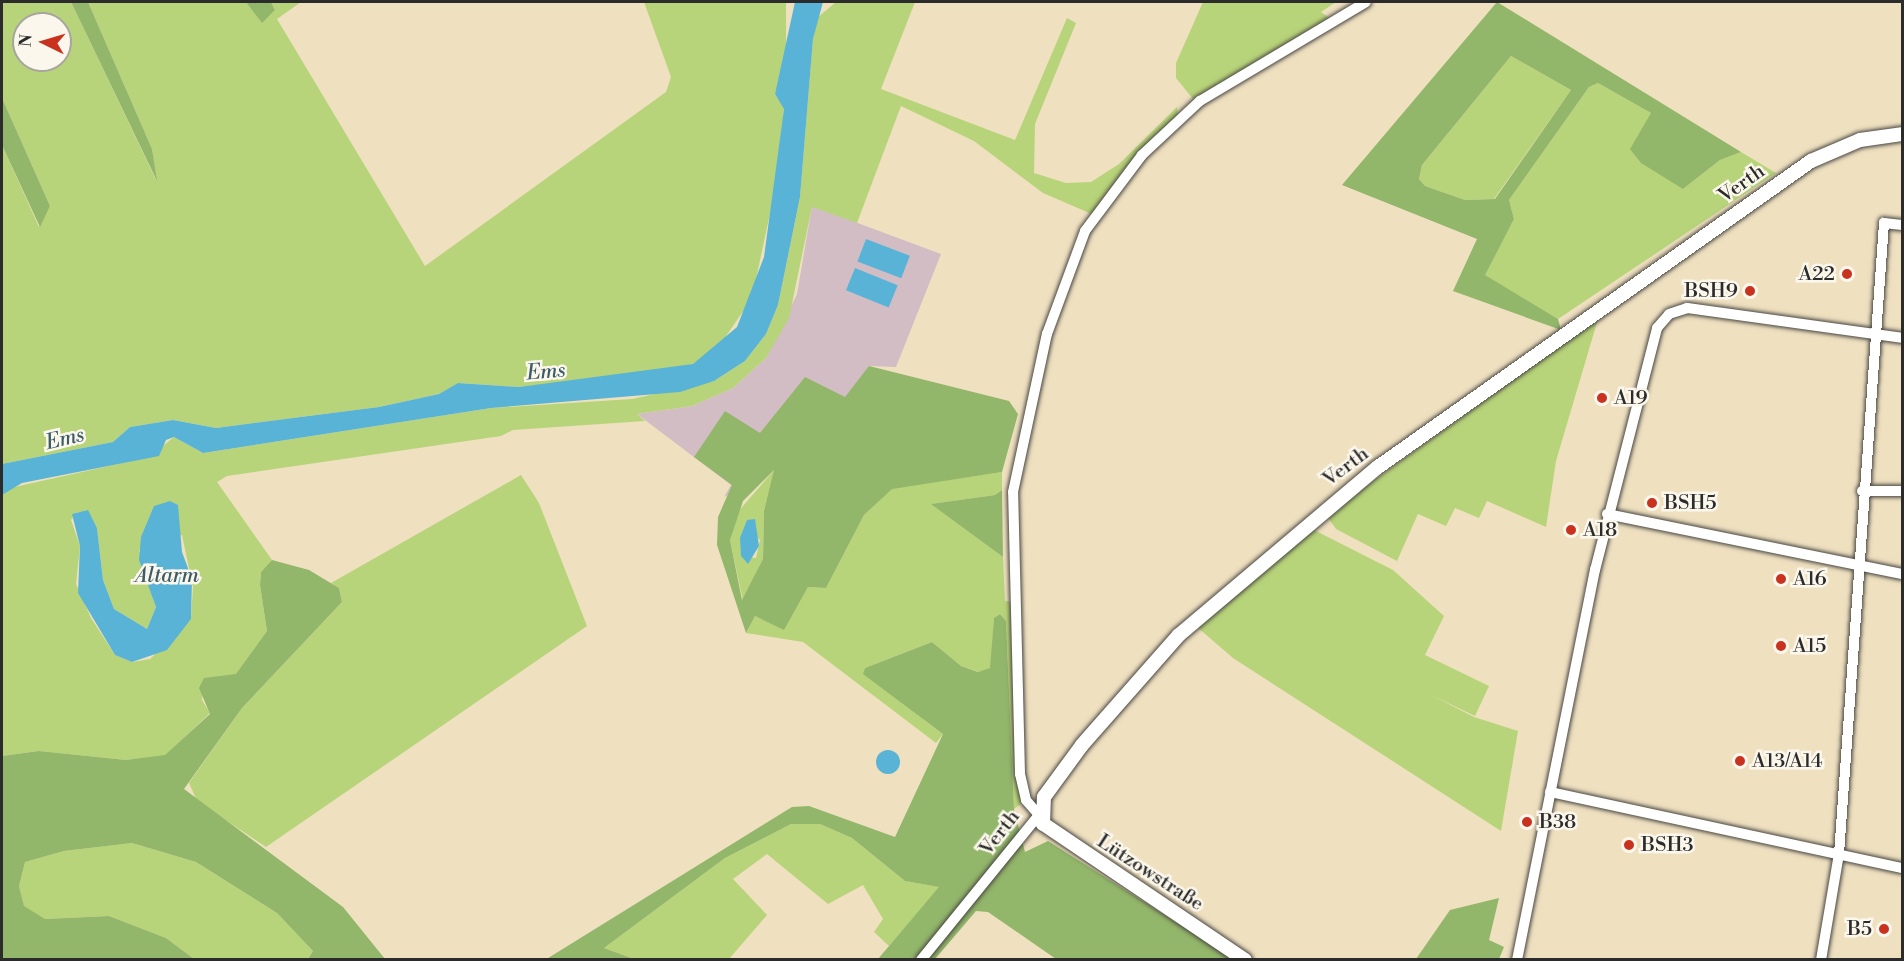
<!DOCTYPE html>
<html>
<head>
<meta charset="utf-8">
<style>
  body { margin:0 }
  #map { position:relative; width:1904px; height:961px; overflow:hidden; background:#efe0c0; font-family:"Libre Bodoni",serif }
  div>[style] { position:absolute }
  .industrial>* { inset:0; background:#d2bdc5 }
  .green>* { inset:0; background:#b8d47a }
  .forest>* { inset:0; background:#92b66a }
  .water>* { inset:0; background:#59b3d7; transform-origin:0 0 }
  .round { border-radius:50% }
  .roads { filter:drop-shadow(0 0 2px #484641) drop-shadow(0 0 2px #484641) }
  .minor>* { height:10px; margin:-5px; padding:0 5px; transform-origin:5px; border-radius:5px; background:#fff }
  .tertiary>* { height:14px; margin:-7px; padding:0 7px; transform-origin:7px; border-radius:7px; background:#fff }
  .dots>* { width:16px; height:16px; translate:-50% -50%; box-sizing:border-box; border:3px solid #fbf7ec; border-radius:50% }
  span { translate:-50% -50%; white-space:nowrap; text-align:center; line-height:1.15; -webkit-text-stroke:5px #fbf7ec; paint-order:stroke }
  .street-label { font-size:20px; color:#2b2b2b }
  .poi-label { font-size:20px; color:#2b2b2b }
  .right { translate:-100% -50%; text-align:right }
  .left { translate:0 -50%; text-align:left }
  .water-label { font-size:21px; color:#3b5b67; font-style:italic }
  .frame { position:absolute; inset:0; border:3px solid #2b2b2b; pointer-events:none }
  .north { position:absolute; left:12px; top:12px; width:60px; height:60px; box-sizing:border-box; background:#fbf7ec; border:2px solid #a8a59f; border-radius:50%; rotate:275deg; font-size:16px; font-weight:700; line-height:24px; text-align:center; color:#2b2b2b }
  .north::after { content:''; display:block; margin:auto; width:21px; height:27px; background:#c8321e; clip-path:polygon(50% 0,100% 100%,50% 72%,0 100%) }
</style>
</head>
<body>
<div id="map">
  <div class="industrial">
    <i style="clip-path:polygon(812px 206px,941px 254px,896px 367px,869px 366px,815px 447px,724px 497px,731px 485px,637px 414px,692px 406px,733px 388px,766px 358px,797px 294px)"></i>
  </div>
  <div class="green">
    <i style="clip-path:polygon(evenodd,2px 2px,71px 2px,156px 180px,152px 149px,88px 2px,246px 2px,262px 22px,275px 10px,271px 2px,301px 2px,277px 19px,425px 266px,666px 92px,671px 77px,644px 2px,786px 2px,786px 60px,775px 94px,784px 108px,778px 176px,752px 298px,718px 348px,693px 364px,660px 373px,519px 387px,459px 383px,439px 394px,379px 407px,216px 428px,173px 420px,130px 427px,113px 442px,2px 464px,2px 145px,39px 227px,50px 206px,2px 98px,2px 2px,24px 24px,60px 24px,60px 60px,24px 60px,24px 24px)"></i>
    <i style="clip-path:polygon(evenodd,836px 2px,915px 2px,881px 89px,1015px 140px,1067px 18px,1076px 23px,1035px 124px,1034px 173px,1066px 183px,1091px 182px,1119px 164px,1177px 107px,1179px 119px,1094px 215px,1043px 193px,974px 141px,901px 106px,857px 223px,812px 207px,789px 318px,766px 358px,733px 388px,692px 406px,637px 414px,645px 421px,513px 430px,501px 436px,227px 476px,217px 482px,272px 560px,261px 572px,260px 585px,267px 631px,236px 675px,204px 679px,202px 700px,210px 713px,165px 756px,126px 760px,39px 751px,2px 756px,2px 495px,10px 488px,149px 457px,174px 437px,203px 453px,491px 408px,632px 399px,714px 381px,745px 361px,766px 334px,778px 305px,800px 197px,813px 38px,818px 17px,836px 2px,78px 512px,91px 517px,97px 528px,103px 580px,114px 609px,147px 629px,156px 607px,139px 550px,182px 535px,193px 587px,191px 619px,150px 659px,132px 662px,115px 655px,91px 618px,76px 584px,80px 546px,71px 520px,78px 512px)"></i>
    <i style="clip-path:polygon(1203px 2px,1336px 2px,1321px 12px,1331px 19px,1193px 99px,1176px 78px,1176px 63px)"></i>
    <i style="clip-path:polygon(1511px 56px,1571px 90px,1494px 199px,1465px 200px,1425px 186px,1419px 179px,1422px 165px)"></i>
    <i style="clip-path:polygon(1598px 83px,1651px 113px,1683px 189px,1720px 160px,1741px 152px,1776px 173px,1558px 319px,1484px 275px,1514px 219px,1509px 200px,1589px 87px)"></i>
    <i style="clip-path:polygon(1598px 319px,1556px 461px,1546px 527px,1487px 501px,1479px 518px,1455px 508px,1446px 526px,1418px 514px,1397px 561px,1336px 529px,1326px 515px)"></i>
    <i style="clip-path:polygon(evenodd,775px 469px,764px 511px,763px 559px,743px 601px,730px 540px,736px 514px,775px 469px,746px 526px,760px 540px,756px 558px,741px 556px,746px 526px)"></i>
    <i style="clip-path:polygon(1002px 472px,1002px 490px,995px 495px,932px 504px,1003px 557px,1005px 601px,1015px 602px,1026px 800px,1014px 809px,1006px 621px,1000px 614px,994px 618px,991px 668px,979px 672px,961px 666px,932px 642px,865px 668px,864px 674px,943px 734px,936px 743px,803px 642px,746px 633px,755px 616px,784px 629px,808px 587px,826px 588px,864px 515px,892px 488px)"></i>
    <i style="clip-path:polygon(521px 475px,539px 503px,587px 626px,266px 847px,197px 801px,189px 783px,242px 708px,342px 602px,339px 588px,331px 583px)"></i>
    <i style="clip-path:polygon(1314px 530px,1393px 570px,1444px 616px,1425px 655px,1489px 686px,1475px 716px,1431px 695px,1474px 717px,1518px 731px,1501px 831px,1233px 658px,1197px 627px,1303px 533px)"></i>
    <i style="clip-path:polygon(791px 824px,820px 824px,852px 838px,905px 881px,940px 887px,889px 946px,874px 932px,883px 919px,863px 885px,828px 904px,767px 854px,733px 879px,767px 915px,729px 959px,634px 959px,604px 948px,725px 858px)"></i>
    <i style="clip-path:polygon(132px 843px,196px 862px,277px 913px,313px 951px,308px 959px,194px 959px,166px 938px,109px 916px,45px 919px,24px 907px,19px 886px,25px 862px,64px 851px)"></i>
  </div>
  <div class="forest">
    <i style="clip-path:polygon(71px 2px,88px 2px,152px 149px,157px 181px)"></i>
    <i style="clip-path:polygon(246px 2px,271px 2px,275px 10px,262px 23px)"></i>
    <i style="clip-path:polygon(evenodd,1497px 2px,1741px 152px,1720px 160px,1683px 189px,1641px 163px,1630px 149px,1651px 113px,1598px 83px,1589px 87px,1509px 200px,1514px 219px,1485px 275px,1558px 319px,1561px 330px,1453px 291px,1477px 239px,1342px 185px,1497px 2px,1511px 56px,1571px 90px,1495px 199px,1465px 200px,1425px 186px,1419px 179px,1422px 165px,1511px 56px)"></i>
    <i style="clip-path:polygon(2px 98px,50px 206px,40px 227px,2px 145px)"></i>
    <i style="clip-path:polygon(evenodd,869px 366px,1009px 401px,1018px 414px,1002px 472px,892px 489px,864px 515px,826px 588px,808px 587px,784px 630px,755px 616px,746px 633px,717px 545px,718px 517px,732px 485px,694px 457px,725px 411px,760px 433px,805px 377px,845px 397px,869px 366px,774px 470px,764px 511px,763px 559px,742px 600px,730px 540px,743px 501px,774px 470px)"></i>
    <i style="clip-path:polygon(1002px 490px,1003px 557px,931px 504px,995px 495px)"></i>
    <i style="clip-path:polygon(272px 560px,309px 570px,339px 588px,342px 602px,242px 708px,184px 789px,343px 907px,385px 959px,308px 959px,313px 951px,277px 913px,196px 862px,132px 843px,64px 851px,25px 862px,19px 886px,24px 906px,45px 919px,109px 916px,166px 938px,194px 959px,2px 959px,2px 756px,39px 751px,126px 760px,165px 755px,210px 714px,199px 688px,204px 678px,236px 674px,267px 631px,260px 585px,261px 572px)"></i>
    <i style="clip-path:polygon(1000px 614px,1006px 621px,1014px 809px,1025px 852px,1048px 841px,1234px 959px,1056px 959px,988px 912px,976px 911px,935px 959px,878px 959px,939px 887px,905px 881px,852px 838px,820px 824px,791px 824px,725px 858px,604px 948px,634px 959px,545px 960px,792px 807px,809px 806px,895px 837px,943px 734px,863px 674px,865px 668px,932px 642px,961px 666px,978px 672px,990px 668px,994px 618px)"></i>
    <i style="clip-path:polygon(1499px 898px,1489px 940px,1504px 947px,1499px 959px,1416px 959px,1450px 910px)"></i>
  </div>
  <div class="water">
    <i style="clip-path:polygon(795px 2px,823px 2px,813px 39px,800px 197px,778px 305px,766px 334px,745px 361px,714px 381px,680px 392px,491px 408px,203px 453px,174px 437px,166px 440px,159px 456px,22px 483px,2px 495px,2px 464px,113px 442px,130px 427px,173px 420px,216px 428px,379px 407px,439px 394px,458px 383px,519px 387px,693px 364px,737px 327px,764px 257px,784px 109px,775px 94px)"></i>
    <i style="left:866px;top:239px;width:47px;height:24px;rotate:21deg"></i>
    <i style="left:855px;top:268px;width:46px;height:24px;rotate:22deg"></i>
    <i style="clip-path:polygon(170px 501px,178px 505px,182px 552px,192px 579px,191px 619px,167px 650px,132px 662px,115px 655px,78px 593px,80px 546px,72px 514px,88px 510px,97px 528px,103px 580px,114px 609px,147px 629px,156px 607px,139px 560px,141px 537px,154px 506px)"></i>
    <i style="clip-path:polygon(755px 519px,759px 546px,748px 564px,741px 556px,740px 538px,747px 520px)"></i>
    <i class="round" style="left:876px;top:750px;width:24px;height:24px"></i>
  </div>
  <div class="roads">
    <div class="minor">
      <i style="left:1862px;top:491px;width:40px"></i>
      <i style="left:1607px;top:514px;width:301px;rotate:11.5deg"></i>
      <i style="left:1550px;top:792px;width:360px;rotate:12.2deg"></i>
      <i style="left:921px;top:960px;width:187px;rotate:-50.9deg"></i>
      <i style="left:1039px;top:815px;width:20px;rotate:-131deg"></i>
      <i style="left:1026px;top:800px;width:27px;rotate:-103deg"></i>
      <i style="left:1020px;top:774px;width:282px;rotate:-91.4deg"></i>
      <i style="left:1013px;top:492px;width:162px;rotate:-77.9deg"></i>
      <i style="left:1047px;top:334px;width:110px;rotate:-69.7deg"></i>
      <i style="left:1085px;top:231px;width:95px;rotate:-53.1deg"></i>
      <i style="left:1142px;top:155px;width:79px;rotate:-43deg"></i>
      <i style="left:1200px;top:101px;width:193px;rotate:-30.8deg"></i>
      <i style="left:1517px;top:960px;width:398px;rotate:-78.7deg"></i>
      <i style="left:1595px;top:570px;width:250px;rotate:-75.6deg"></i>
      <i style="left:1657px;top:328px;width:18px;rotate:-49deg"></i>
      <i style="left:1669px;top:314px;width:19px;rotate:-18deg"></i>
      <i style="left:1687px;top:308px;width:217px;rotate:7.9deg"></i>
      <i style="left:1821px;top:960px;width:108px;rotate:-80.4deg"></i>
      <i style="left:1839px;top:854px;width:633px;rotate:-85.92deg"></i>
      <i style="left:1884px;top:223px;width:18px;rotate:6deg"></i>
    </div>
    <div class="tertiary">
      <i style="left:1245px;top:960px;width:244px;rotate:-146deg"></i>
      <i style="left:1043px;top:824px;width:27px;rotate:-88deg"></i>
      <i style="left:1044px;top:797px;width:64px;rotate:-53.8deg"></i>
      <i style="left:1082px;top:745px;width:147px;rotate:-48.6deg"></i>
      <i style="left:1179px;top:635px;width:260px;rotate:-40.2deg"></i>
      <i style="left:1378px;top:467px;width:530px;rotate:-35.25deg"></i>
      <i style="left:1811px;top:161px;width:53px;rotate:-23.2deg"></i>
      <i style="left:1860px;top:140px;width:42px;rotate:-8.1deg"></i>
    </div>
  </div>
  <div class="dots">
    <i style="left:1847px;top:274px;background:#c8321e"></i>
    <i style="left:1750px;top:291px;background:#c8321e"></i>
    <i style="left:1602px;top:398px;background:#c8321e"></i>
    <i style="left:1652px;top:503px;background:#c8321e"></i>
    <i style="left:1571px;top:530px;background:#c8321e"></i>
    <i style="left:1781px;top:579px;background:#c8321e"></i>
    <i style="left:1781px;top:646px;background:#c8321e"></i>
    <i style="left:1740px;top:761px;background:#c8321e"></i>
    <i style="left:1527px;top:822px;background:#c8321e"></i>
    <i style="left:1629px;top:845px;background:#c8321e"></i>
    <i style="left:1884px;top:929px;background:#c8321e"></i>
  </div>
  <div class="street-label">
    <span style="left:1742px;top:184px;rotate:-35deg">Verth</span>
    <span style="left:1346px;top:467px;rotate:-37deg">Verth</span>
    <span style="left:1000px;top:833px;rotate:-52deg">Verth</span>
    <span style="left:1150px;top:873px;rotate:33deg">Lützowstraße</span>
  </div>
  <div class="poi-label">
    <span class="right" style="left:1835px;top:274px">A22</span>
    <span class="right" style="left:1738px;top:291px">BSH9</span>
    <span class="left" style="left:1614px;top:398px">A19</span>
    <span class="left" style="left:1664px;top:503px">BSH5</span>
    <span class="left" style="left:1583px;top:530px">A18</span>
    <span class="left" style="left:1793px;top:579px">A16</span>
    <span class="left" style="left:1793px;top:646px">A15</span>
    <span class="left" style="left:1752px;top:761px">A13/A14</span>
    <span class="left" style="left:1539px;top:822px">B38</span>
    <span class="left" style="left:1641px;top:845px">BSH3</span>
    <span class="right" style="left:1872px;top:929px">B5</span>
  </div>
  <div class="water-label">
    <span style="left:546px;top:372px;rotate:-5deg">Ems</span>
    <span style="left:65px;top:439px;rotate:-13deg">Ems</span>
    <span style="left:167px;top:576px">Altarm</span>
  </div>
  <div class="frame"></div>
  <div class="north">N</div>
</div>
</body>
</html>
